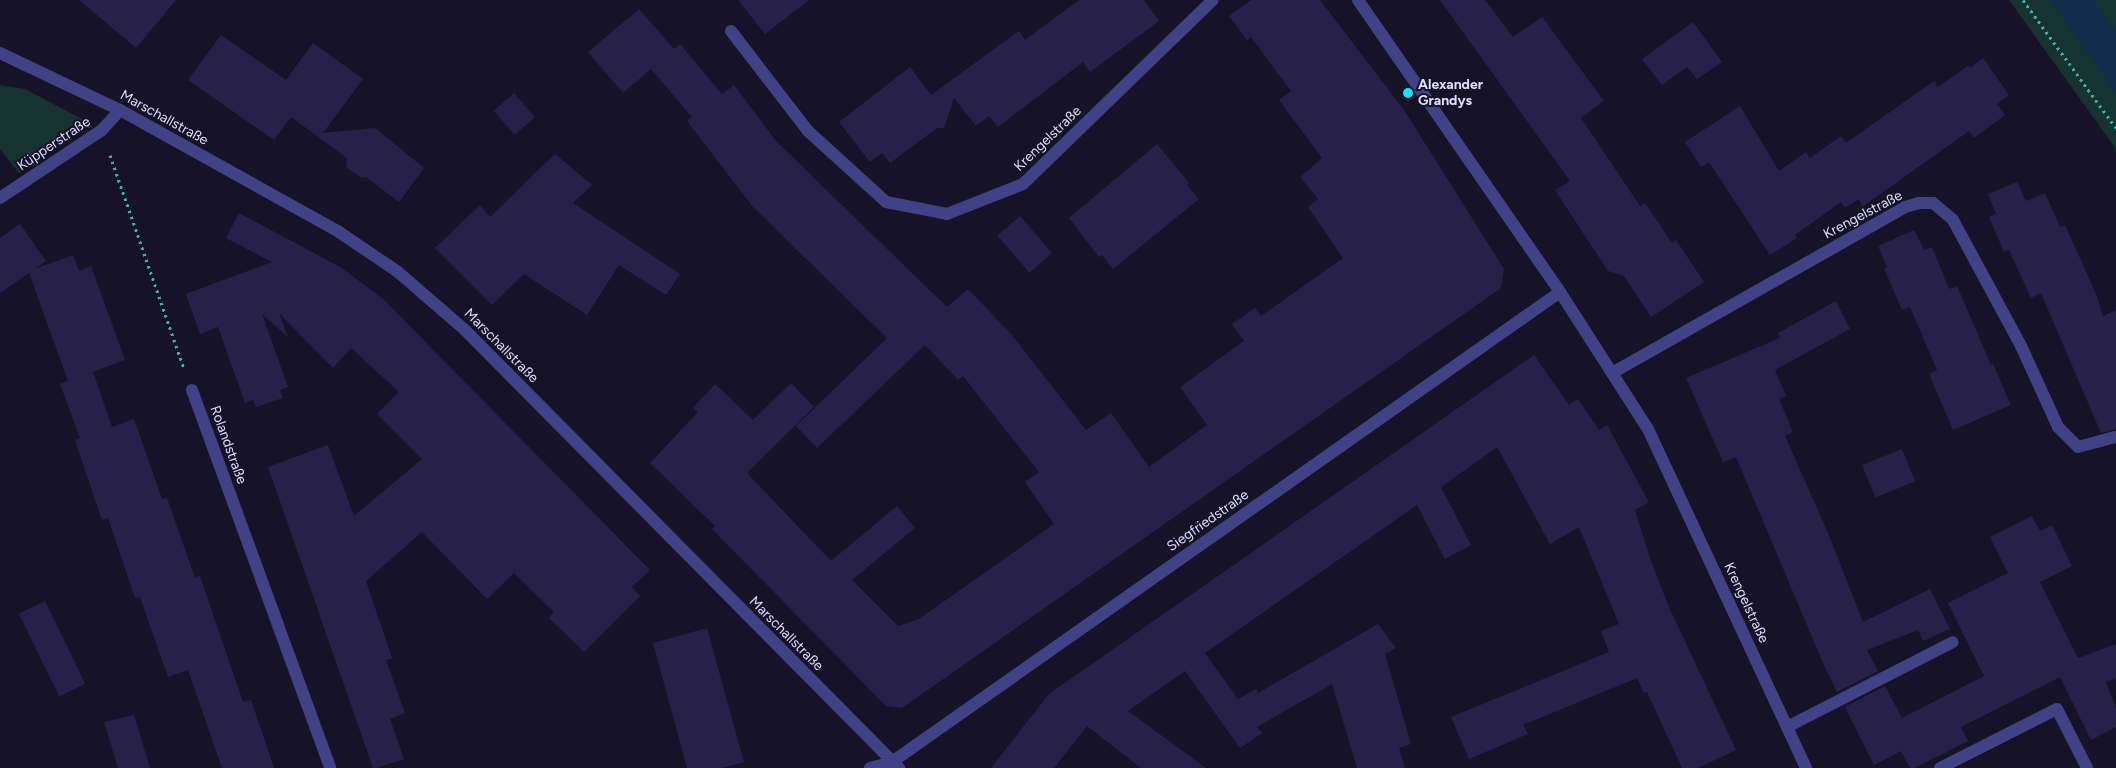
<!DOCTYPE html>
<html>
<head>
<meta charset="utf-8">
<style>
  body { margin:0 }
  #map { position:relative; width:2116px; height:768px; overflow:hidden; background:#161329; font-family:Figtree,sans-serif }
  div>[style] { position:absolute }
  .green>* { inset:0; background:#163331 }
  .water>* { inset:0; background:#132b4d }
  .building>* { inset:0; background:#272049; transform-origin:0 0 }
  .path>* { height:3px; margin-top:-1.5px; transform-origin:0; background:repeating-linear-gradient(90deg,#39b5a9 0 2.5px,transparent 0 6.5px) }
  .minor>* { height:12px; margin:-6px; padding:0 6px; transform-origin:6px; border-radius:6px; background:#414185 }
  .dots>* { width:14px; height:14px; translate:-50% -50%; box-sizing:border-box; border:2px solid #161329; border-radius:50% }
  span { translate:-50% -50%; white-space:nowrap; text-align:center; line-height:1.15; -webkit-text-stroke:4px #161329; paint-order:stroke }
  .poi-label { font-size:14px; color:#dfddfd; font-weight:700 }
  .left { translate:0 -50%; text-align:left }
  .street-label { font-size:14px; color:#dfddfd }
</style>
</head>
<body>
<div id="map">
  <div class="green">
    <i style="clip-path:polygon(2009px 0,2116px 0,2116px 149px)"></i>
    <i style="clip-path:polygon(0 85px,25px 89px,82px 119px,65px 141px,19px 173px,0 149px)"></i>
  </div>
  <div class="water">
    <i style="clip-path:polygon(2050px 0,2093px 0,2116px 32px,2116px 92px)"></i>
  </div>
  <div class="building">
    <i style="clip-path:polygon(79px 0,176px 0,136px 48px)"></i>
    <i style="clip-path:polygon(738px 0,809px 0,765px 34px)"></i>
    <i style="clip-path:polygon(1079px 0,1144px 0,1159px 21px,1090px 72px,1083px 62px,998px 127px,989px 116px,976px 126px,954px 98px,944px 128px,937px 128px,890px 163px,882px 153px,870px 162px,839px 122px,910px 67px,931px 95px,1019px 31px,1025px 40px)"></i>
    <i style="clip-path:polygon(1251px 0,1320px 0,1404px 110px,1504px 269px,1501px 288px,902px 708px,886px 706px,712px 529px,715px 526px,650px 463px,698px 412px,693px 408px,715px 384px,753px 420px,791px 383px,814px 407px,747px 473px,831px 561px,897px 506px,915px 528px,852px 580px,898px 626px,919px 619px,1054px 524px,1025px 482px,1039px 472px,963px 376px,958px 380px,925px 345px,817px 448px,796px 426px,887px 338px,753px 207px,687px 121px,692px 117px,651px 69px,623px 93px,588px 52px,639px 9px,674px 49px,680px 44px,722px 94px,734px 85px,776px 141px,947px 307px,968px 289px,1012px 335px,1086px 430px,1111px 413px,1149px 467px,1207px 425px,1180px 387px,1244px 341px,1232px 324px,1255px 308px,1261px 316px,1343px 258px,1308px 207px,1318px 199px,1300px 177px,1322px 158px,1279px 100px,1291px 91px,1251px 37px,1247px 40px,1229px 16px)"></i>
    <i style="clip-path:polygon(1440px 0,1485px 0,1513px 37px,1542px 17px,1604px 101px,1581px 118px,1640px 206px,1645px 203px,1672px 243px,1676px 240px,1704px 282px,1651px 317px,1624px 276px,1608px 271px,1555px 190px,1570px 181px)"></i>
    <i style="clip-path:polygon(1693px 22px,1722px 62px,1697px 79px,1687px 67px,1662px 85px,1642px 59px)"></i>
    <i style="clip-path:polygon(221px 35px,286px 80px,313px 43px,363px 79px,323px 133px,375px 128px,424px 168px,399px 202px,366px 177px,362px 178px,346px 167px,347px 158px,291px 117px,274px 140px,188px 80px)"></i>
    <i style="clip-path:polygon(1983px 58px,2009px 95px,1997px 104px,2005px 115px,1974px 138px,1969px 131px,1862px 207px,1859px 199px,1845px 208px,1841px 202px,1795px 235px,1797px 238px,1770px 255px,1709px 162px,1701px 167px,1685px 142px,1740px 106px,1779px 171px,1806px 152px,1810px 158px,1841px 136px,1846px 143px,1934px 81px,1938px 87px,1969px 65px,1970px 68px)"></i>
    <i style="left:514px;top:93px;width:32px;height:27px;rotate:49deg"></i>
    <i style="clip-path:polygon(1157px 144px,1189px 183px,1187px 185px,1199px 199px,1113px 269px,1102px 255px,1099px 257px,1069px 218px)"></i>
    <i style="clip-path:polygon(555px 154px,592px 185px,573px 203px,680px 274px,666px 295px,619px 265px,587px 315px,524px 274px,492px 305px,435px 248px,480px 205px,490px 217px)"></i>
    <i style="clip-path:polygon(2017px 182px,2026px 201px,2045px 193px,2060px 227px,2065px 225px,2097px 296px,2103px 316px,2116px 310px,2116px 429px,2101px 433px,2041px 293px,2031px 298px,2009px 250px,2004px 252px,1989px 217px,1996px 214px,1988px 194px)"></i>
    <i style="clip-path:polygon(239px 213px,342px 268px,383px 299px,650px 570px,632px 587px,640px 596px,584px 652px,549px 618px,554px 612px,514px 573px,487px 599px,422px 532px,366px 581px,392px 658px,386px 660px,405px 713px,390px 719px,404px 759px,377px 768px,373px 768px,268px 467px,328px 445px,354px 516px,422px 459px,377px 414px,399px 392px,351px 348px,333px 368px,279px 313px,288px 337px,262px 314px,288px 387px,280px 390px,283px 398px,256px 407px,253px 400px,245px 403px,218px 327px,200px 334px,186px 294px,272px 262px,226px 238px)"></i>
    <i style="left:1020px;top:216px;width:49px;height:30px;rotate:49deg"></i>
    <i style="clip-path:polygon(20px 224px,46px 261px,34px 269px,73px 255px,79px 271px,91px 266px,125px 360px,93px 372px,112px 427px,134px 419px,162px 499px,167px 498px,195px 578px,200px 576px,243px 702px,251px 700px,274px 768px,222px 768px,188px 670px,168px 677px,140px 597px,135px 598px,108px 518px,102px 520px,75px 440px,80px 438px,60px 384px,68px 381px,29px 273px,0 293px,0 238px)"></i>
    <i style="clip-path:polygon(1914px 230px,1924px 250px,1932px 247px,1949px 289px,1957px 286px,1991px 365px,1993px 364px,2011px 405px,1953px 430px,1929px 374px,1937px 370px,1910px 307px,1902px 310px,1884px 268px,1887px 267px,1878px 246px)"></i>
    <i style="clip-path:polygon(1836px 301px,1850px 329px,1775px 370px,1786px 396px,1779px 399px,1793px 432px,1785px 436px,1828px 533px,1863px 622px,1930px 589px,1950px 629px,1923px 641px,1918px 630px,1867px 650px,1878px 671px,1837px 692px,1823px 663px,1736px 457px,1723px 462px,1686px 378px,1780px 338px,1778px 333px)"></i>
    <i style="clip-path:polygon(1534px 355px,1569px 405px,1578px 399px,1599px 430px,1607px 425px,1649px 502px,1635px 510px,1650px 558px,1668px 605px,1736px 750px,1698px 768px,1682px 768px,1647px 692px,1644px 693px,1637px 678px,1523px 725px,1528px 734px,1469px 759px,1451px 717px,1609px 652px,1601px 631px,1619px 624px,1579px 527px,1550px 544px,1497px 447px,1441px 487px,1471px 545px,1445px 559px,1417px 505px,1205px 653px,1238px 699px,1256px 689px,1258px 693px,1378px 624px,1396px 648px,1385px 654px,1411px 744px,1399px 748px,1405px 768px,1357px 768px,1332px 684px,1257px 727px,1262px 733px,1240px 748px,1185px 671px,1128px 711px,1206px 768px,1141px 768px,1087px 726px,1054px 768px,991px 768px,1049px 694px)"></i>
    <i style="left:1902px;top:449px;width:35px;height:43px;rotate:68deg"></i>
    <i style="clip-path:polygon(2032px 516px,2040px 531px,2052px 525px,2072px 566px,2040px 582px,2078px 658px,2116px 644px,2116px 678px,2106px 682px,2116px 709px,2116px 727px,2091px 740px,2060px 677px,1961px 727px,1968px 741px,1915px 768px,1910px 768px,1901px 751px,1874px 765px,1845px 707px,1885px 686px,1902px 718px,1984px 676px,1948px 603px,2008px 573px,1990px 537px)"></i>
    <i style="left:45px;top:601px;width:92px;height:29px;rotate:64deg"></i>
    <i style="clip-path:polygon(707px 628px,744px 762px,722px 768px,687px 768px,653px 643px)"></i>
    <i style="clip-path:polygon(134px 715px,150px 768px,118px 768px,104px 722px)"></i>
  </div>
  <div class="path">
    <i style="left:2023px;top:0;width:158px;rotate:54deg"></i>
    <i style="left:110px;top:155px;width:226px;rotate:70.9deg"></i>
  </div>
  <div class="minor">
    <i style="left:1358px;top:0;width:355px;rotate:55.3deg"></i>
    <i style="left:1560px;top:292px;width:163px;rotate:57.3deg"></i>
    <i style="left:1648px;top:429px;width:374px;rotate:65deg"></i>
    <i style="left:731px;top:31px;width:126px;rotate:52.4deg"></i>
    <i style="left:808px;top:131px;width:105px;rotate:42.3deg"></i>
    <i style="left:886px;top:202px;width:62px;rotate:11.1deg"></i>
    <i style="left:947px;top:214px;width:82px;rotate:-21.5deg"></i>
    <i style="left:1023px;top:184px;width:264px;rotate:-44.1deg"></i>
    <i style="left:0;top:53px;width:133px;rotate:25.4deg"></i>
    <i style="left:120px;top:110px;width:251px;rotate:29.1deg"></i>
    <i style="left:339px;top:232px;width:71px;rotate:34.1deg"></i>
    <i style="left:398px;top:272px;width:89px;rotate:40.9deg"></i>
    <i style="left:465px;top:330px;width:617px;rotate:45.26deg"></i>
    <i style="left:0;top:198px;width:123px;rotate:-33.7deg"></i>
    <i style="left:102px;top:130px;width:27px;rotate:-48deg"></i>
    <i style="left:1612px;top:373px;width:337px;rotate:-29.5deg"></i>
    <i style="left:1905px;top:207px;width:15px;rotate:-16deg"></i>
    <i style="left:1919px;top:203px;width:14px"></i>
    <i style="left:1933px;top:203px;width:26px;rotate:40deg"></i>
    <i style="left:1953px;top:220px;width:143px;rotate:61.6deg"></i>
    <i style="left:2021px;top:346px;width:89px;rotate:65.4deg"></i>
    <i style="left:2058px;top:427px;width:28px;rotate:45deg"></i>
    <i style="left:2078px;top:447px;width:39px;rotate:-15deg"></i>
    <i style="left:192px;top:390px;width:402px;rotate:69.9deg"></i>
    <i style="left:1787px;top:727px;width:186px;rotate:-27.1deg"></i>
    <i style="left:870px;top:768px;width:23px;rotate:-15deg"></i>
    <i style="left:892px;top:762px;width:817px;rotate:-35.13deg"></i>
    <i style="left:1940px;top:768px;width:131px;rotate:-26.8deg"></i>
    <i style="left:2057px;top:709px;width:66px;rotate:63deg"></i>
  </div>
  <div class="dots">
    <i style="left:1408px;top:93px;background:#16e2f0"></i>
  </div>
  <div class="poi-label">
    <span class="left" style="left:1418px;top:93px">Alexander<br>Grandys</span>
  </div>
  <div class="street-label">
    <span style="left:164px;top:118px;rotate:29deg">Marschallstraße</span>
    <span style="left:1048px;top:139px;rotate:-44deg">Krengelstraße</span>
    <span style="left:54px;top:144px;rotate:-34deg">Küpperstraße</span>
    <span style="left:1863px;top:215px;rotate:-28deg">Krengelstraße</span>
    <span style="left:501px;top:346px;rotate:45deg">Marschallstraße</span>
    <span style="left:228px;top:445px;rotate:70deg">Rolandstraße</span>
    <span style="left:1208px;top:521px;rotate:-35deg">Siegfriedstraße</span>
    <span style="left:1746px;top:603px;rotate:65deg">Krengelstraße</span>
    <span style="left:786px;top:634px;rotate:45deg">Marschallstraße</span>
  </div>
</div>
</body>
</html>
